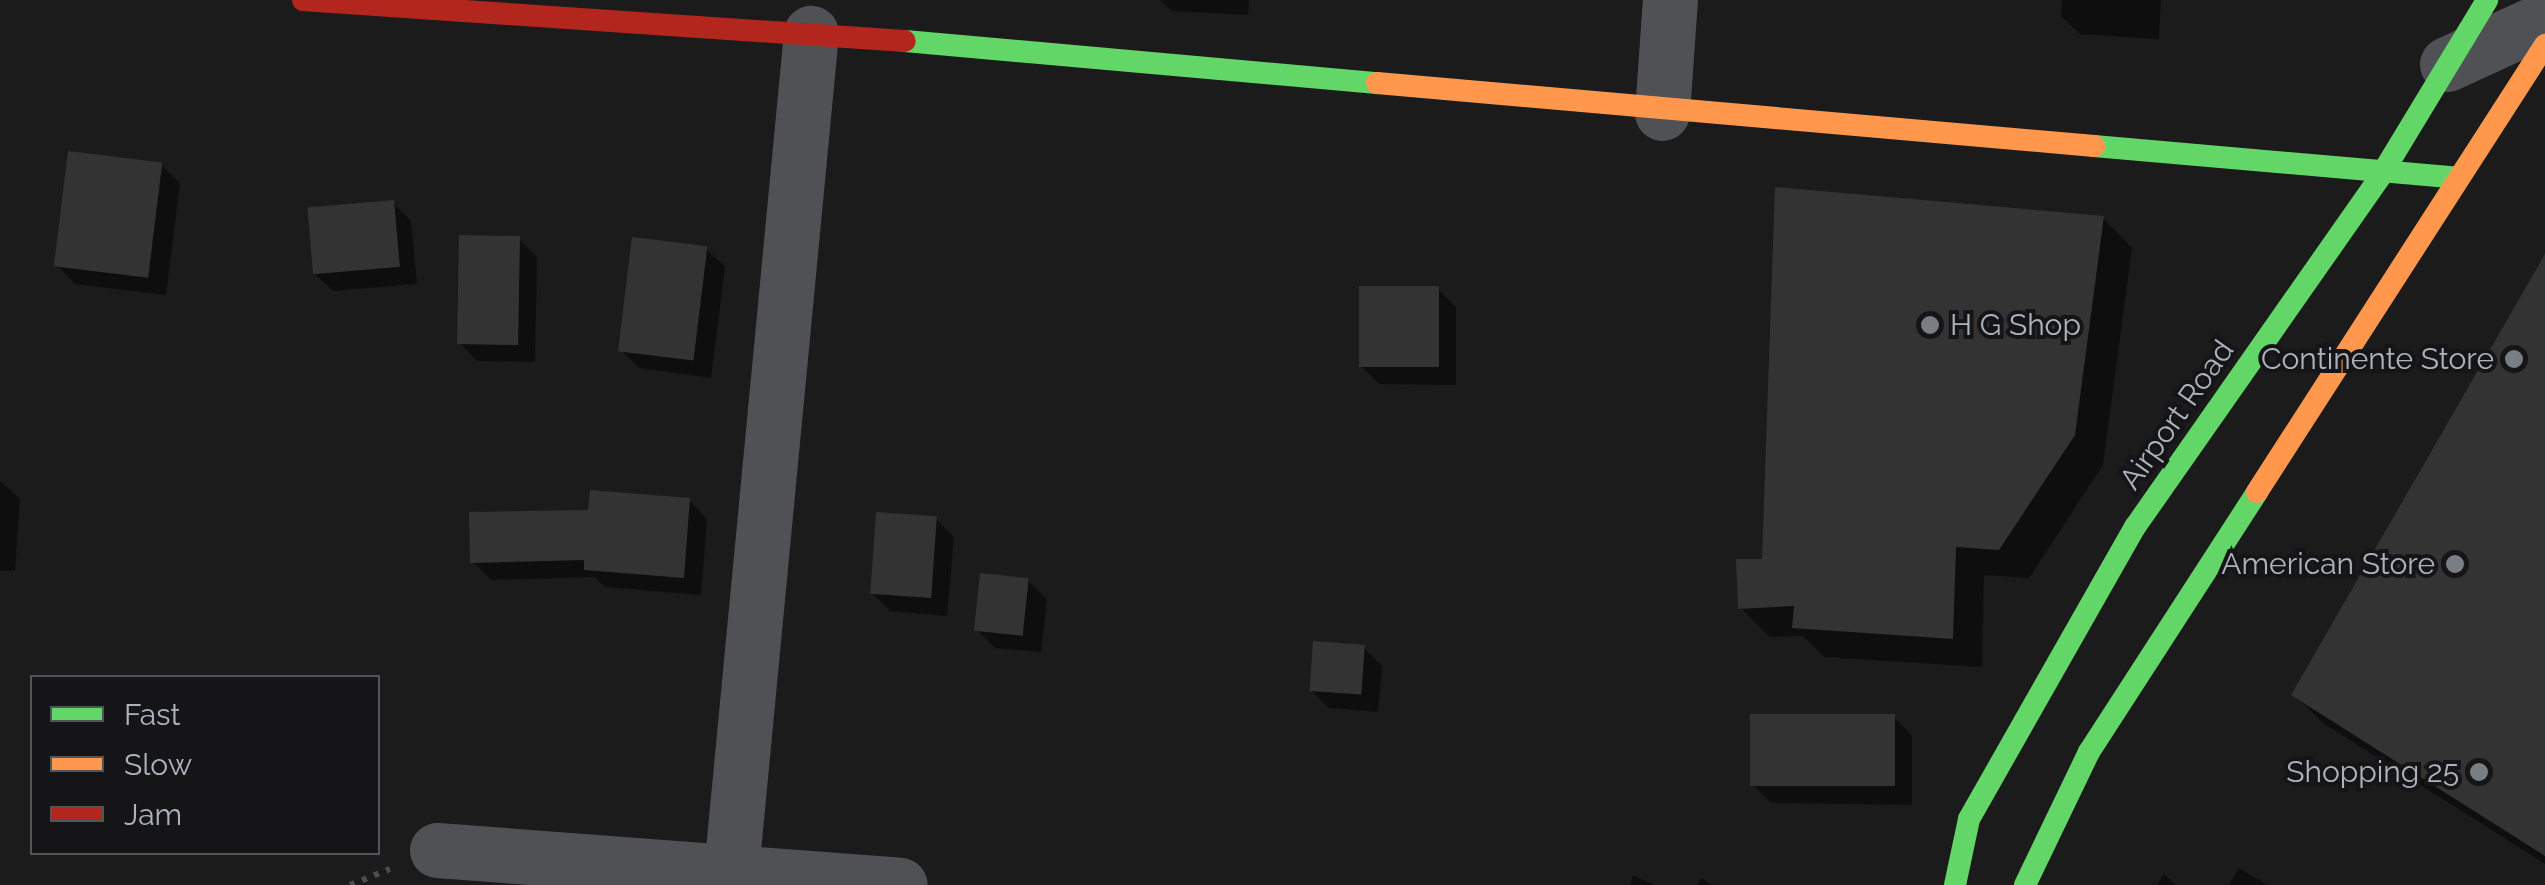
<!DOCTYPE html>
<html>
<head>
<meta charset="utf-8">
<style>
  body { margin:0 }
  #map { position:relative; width:2545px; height:885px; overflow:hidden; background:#1b1b1c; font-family:Raleway,sans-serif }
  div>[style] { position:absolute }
  .shadow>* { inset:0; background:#0007 }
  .building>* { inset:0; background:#333334; transform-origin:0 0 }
  .path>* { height:6px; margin-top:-3px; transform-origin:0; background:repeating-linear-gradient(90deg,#4b4d4f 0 5px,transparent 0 13px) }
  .street>* { height:55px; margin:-27.5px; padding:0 27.5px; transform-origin:27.5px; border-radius:27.5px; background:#4f5155 }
  .fast>* { height:22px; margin:-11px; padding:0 11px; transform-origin:11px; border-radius:11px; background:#63d668 }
  .slow>* { height:22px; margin:-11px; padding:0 11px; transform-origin:11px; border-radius:11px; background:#ff974d }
  .jam>* { height:22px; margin:-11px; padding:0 11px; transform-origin:11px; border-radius:11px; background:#b3261e }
  .dots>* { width:28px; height:28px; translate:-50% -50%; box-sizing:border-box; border:5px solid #151518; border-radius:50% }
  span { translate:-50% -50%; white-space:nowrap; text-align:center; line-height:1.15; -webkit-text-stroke:8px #151518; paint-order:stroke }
  .poi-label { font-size:30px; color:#acb3bc }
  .left { translate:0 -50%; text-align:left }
  .right { translate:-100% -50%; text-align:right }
  .street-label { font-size:30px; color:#acb3bc }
  .legend { position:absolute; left:30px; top:675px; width:350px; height:180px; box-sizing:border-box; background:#151518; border:2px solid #51545a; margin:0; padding:12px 18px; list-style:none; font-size:30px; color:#acb3bc }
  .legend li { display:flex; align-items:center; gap:20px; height:50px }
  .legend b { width:50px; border:2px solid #51545a }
</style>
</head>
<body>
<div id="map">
  <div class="shadow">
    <i style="clip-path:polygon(1160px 0,1249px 0,1248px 15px,1171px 11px)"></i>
    <i style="clip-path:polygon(2062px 0,2161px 0,2159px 39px,2080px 34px,2061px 16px)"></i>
    <i style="clip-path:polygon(161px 165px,180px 183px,166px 295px,75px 284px,57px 265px)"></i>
    <i style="clip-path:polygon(393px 203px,411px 221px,417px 284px,333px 291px,314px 273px)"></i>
    <i style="clip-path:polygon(2103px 218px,2132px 248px,2103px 465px,2029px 578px,1984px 575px,1982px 667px,1824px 657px,1803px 636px,1770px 637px,1741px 608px,1764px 561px)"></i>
    <i style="clip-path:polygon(519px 239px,537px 257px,535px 362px,477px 361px,459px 342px)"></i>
    <i style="clip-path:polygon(706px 249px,725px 267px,711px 378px,639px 368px,621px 350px)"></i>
    <i style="clip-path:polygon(2545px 259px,2545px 864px,2323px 723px,2294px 694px)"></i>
    <i style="clip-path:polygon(1438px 289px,1456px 307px,1456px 385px,1379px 384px,1361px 366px)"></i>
    <i style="clip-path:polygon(0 481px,20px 499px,15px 571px,0 570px)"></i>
    <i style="clip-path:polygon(689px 500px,707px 519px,701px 595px,605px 587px,595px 577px,491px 580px,473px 562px,590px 513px)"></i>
    <i style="clip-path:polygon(936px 519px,954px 537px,947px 616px,890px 611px,872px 593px)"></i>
    <i style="clip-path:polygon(1028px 581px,1047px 599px,1041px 652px,995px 648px,977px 630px)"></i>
    <i style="clip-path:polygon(1364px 648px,1382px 666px,1378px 712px,1329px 708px,1311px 690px)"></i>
    <i style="clip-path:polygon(1894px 717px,1912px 736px,1912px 805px,1771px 803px,1753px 785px)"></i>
    <i style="clip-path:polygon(2239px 868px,2267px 885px,2229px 885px)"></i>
    <i style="clip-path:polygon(2164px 874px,2176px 885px,2157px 885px)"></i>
    <i style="clip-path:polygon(1633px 875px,1654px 885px,1630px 885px)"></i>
    <i style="clip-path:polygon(1701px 878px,1713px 885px,1698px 885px)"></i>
  </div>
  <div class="building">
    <i style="left:68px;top:151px;width:95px;height:116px;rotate:7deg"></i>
    <i style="clip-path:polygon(1775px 187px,2104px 216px,2075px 435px,1999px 550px,1956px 547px,1953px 639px,1792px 628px,1794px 606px,1738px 609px,1736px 559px,1762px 559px)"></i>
    <i style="left:394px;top:200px;width:67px;height:87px;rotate:85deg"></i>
    <i style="left:459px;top:235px;width:61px;height:109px;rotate:1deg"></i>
    <i style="left:632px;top:237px;width:76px;height:115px;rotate:7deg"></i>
    <i style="clip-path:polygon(2545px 254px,2545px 856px,2291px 695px)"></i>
    <i style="left:1359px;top:286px;width:80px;height:81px"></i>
    <i style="clip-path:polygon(590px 490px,690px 498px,684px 578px,584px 570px,584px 560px,470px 563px,469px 512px,588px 510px)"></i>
    <i style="left:876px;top:512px;width:61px;height:82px;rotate:4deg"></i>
    <i style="left:980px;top:573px;width:49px;height:58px;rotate:6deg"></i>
    <i style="left:1313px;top:641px;width:52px;height:50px;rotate:4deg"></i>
    <i style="left:1750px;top:714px;width:145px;height:72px"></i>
  </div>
  <div class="path">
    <i style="left:350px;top:885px;width:43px;rotate:-21.8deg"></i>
  </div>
  <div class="street">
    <i style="left:2447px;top:64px;width:108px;rotate:-24.7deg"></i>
    <i style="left:1662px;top:113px;width:113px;rotate:-86deg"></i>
    <i style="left:437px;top:850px;width:464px;rotate:4.3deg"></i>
    <i style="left:731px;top:871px;width:842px;rotate:-84.55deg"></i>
  </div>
  <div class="fast">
    <i style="left:905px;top:41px;width:474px;rotate:5.1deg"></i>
    <i style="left:2094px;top:146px;width:365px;rotate:5deg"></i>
    <i style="left:1955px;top:885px;width:67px;rotate:-78deg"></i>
    <i style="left:1969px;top:819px;width:336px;rotate:-60.4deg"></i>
    <i style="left:2135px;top:527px;width:427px;rotate:-55deg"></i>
    <i style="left:2380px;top:177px;width:207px;rotate:-58.8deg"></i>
    <i style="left:2025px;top:885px;width:148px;rotate:-64.3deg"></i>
    <i style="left:2089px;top:752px;width:310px;rotate:-57.1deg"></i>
  </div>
  <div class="slow">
    <i style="left:1377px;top:83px;width:720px;rotate:5.02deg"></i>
    <i style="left:2257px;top:492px;width:532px;rotate:-57.21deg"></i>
  </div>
  <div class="jam">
    <i style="left:303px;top:0;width:603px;rotate:3.9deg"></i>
  </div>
  <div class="dots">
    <i style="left:1930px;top:325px;background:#797e84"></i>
    <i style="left:2514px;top:359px;background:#797e84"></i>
    <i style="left:2455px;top:564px;background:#797e84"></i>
    <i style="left:2479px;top:772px;background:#797e84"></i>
  </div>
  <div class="poi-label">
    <span class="left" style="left:1950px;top:325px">H G Shop</span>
    <span class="right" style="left:2494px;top:359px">Continente Store</span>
    <span class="right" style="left:2435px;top:564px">American Store</span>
    <span class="right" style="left:2459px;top:772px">Shopping 25</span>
  </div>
  <div class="street-label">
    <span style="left:2177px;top:415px;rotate:-55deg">Airport Road</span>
  </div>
  <ul class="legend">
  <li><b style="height:12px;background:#63d668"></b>Fast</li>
  <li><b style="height:12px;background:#ff974d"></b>Slow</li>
  <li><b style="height:12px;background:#b3261e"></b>Jam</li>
  </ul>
</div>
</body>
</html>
